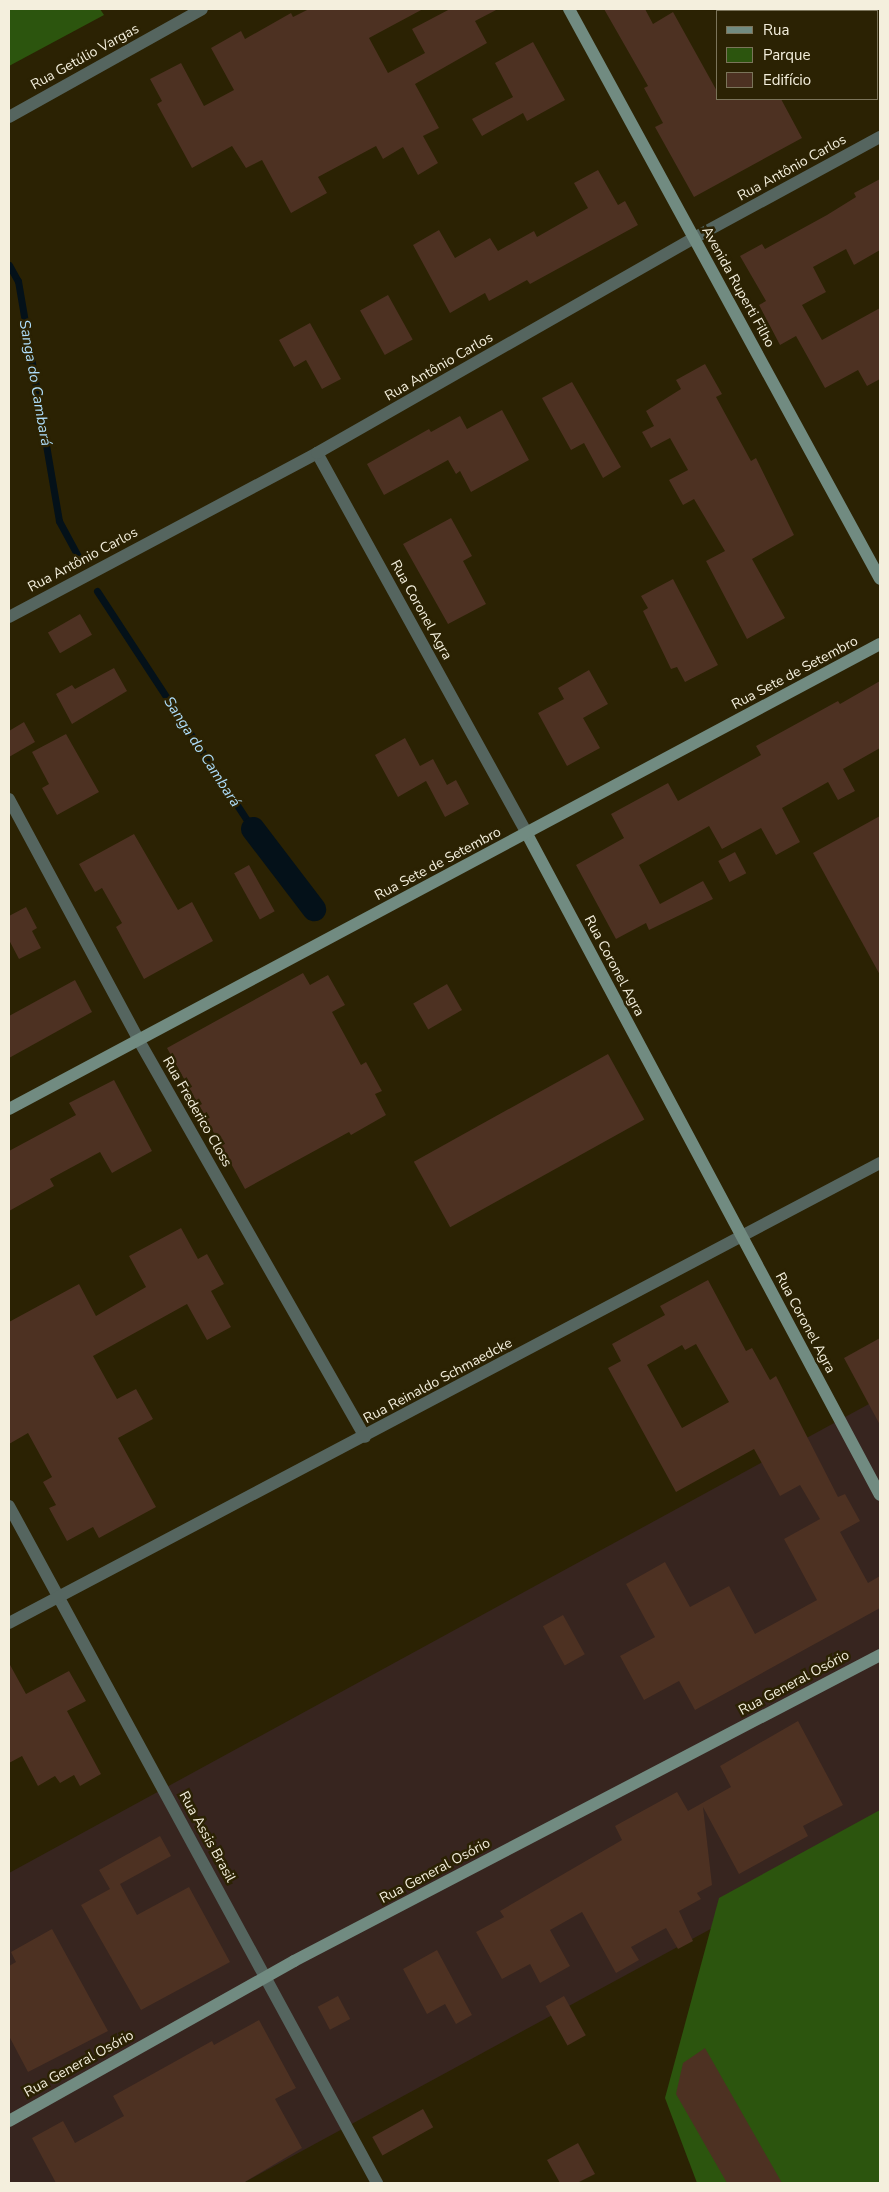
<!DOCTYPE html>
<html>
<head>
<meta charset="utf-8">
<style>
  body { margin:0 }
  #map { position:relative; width:889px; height:2192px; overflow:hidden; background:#2b2203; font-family:"Nunito Sans",sans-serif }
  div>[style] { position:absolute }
  .commercial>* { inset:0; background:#37251f }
  .green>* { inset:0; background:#2c550e }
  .stream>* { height:7px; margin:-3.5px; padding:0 3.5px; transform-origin:3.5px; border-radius:3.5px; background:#041119 }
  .canal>* { height:24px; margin:-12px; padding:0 12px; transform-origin:12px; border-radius:12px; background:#041119 }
  .building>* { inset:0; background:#4d3122; transform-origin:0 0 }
  .street>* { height:12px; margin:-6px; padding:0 6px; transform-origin:6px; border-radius:6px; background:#55655f }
  .secondary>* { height:12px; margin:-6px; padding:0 6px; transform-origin:6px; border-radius:6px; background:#718b81 }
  span { translate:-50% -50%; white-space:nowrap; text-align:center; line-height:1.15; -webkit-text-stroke:5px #2b2203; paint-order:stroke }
  .street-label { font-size:14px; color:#f4efdd }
  .water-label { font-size:15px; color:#afdefb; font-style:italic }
  .frame { position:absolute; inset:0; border:10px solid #f4efdd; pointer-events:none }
  .legend { position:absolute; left:716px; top:10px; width:162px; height:90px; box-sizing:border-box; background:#2b2203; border:1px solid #7b745a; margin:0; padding:6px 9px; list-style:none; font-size:15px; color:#f4efdd }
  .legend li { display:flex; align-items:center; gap:10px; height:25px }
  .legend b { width:25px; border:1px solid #7b745a }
</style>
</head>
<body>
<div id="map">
  <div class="commercial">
    <i style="clip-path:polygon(880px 1398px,880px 1837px,243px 2183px,9px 2183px,9px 1873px)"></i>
  </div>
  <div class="green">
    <i style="clip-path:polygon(9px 9px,100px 9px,104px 15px,9px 66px)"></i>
    <i style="clip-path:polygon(880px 1810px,880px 2183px,697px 2183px,665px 2098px,719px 1898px)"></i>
  </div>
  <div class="stream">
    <i style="left:9px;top:265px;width:18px;rotate:61deg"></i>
    <i style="left:18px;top:281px;width:243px;rotate:80.3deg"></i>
    <i style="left:59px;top:521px;width:42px;rotate:61.6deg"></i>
    <i style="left:97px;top:591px;width:285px;rotate:56.8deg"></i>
  </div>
  <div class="canal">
    <i style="left:253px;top:829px;width:101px;rotate:52.7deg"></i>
  </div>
  <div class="building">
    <i style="clip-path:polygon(309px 9px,423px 9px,369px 38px,388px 73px,425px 53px,412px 29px,450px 9px,498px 9px,475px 21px,487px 43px,415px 84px,439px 128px,423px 136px,438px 163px,418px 175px,403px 147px,383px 159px,376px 146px,318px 177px,327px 193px,291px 213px,262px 160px,246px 168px,232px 146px,192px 168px,157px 104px,162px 101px,150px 79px,181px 63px,204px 106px,234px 90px,211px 48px,241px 31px,245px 39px,291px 13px,293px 17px)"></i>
    <i style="clip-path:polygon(604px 9px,645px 9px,653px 24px,673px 12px,718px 93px,718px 99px,781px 99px,802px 138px,694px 197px,655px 127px,663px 123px,644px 88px,648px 86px)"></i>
    <i style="clip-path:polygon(533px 42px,565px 100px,527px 121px,523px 113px,482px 136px,472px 119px,513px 97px,495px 63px)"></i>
    <i style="clip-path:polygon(598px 170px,618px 205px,625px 201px,638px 225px,530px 284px,527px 280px,489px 301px,485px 293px,450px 313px,413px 245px,439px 230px,455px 258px,490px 238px,498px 251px,534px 231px,537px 237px,588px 208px,574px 183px)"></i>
    <i style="clip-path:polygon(880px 179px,880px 250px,854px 265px,846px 249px,813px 267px,826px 292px,802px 305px,822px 340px,880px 308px,880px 379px,867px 386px,858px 370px,825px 388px,796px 336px,780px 345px,759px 305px,766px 301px,740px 256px,762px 244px,765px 249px,827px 215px,856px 197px,854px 193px)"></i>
    <i style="left:388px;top:295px;width:51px;height:32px;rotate:61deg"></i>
    <i style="clip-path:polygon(310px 323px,341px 379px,322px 389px,306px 360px,294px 367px,279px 340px)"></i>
    <i style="clip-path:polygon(705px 364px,722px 394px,716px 397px,751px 461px,756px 458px,794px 535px,752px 559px,785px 618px,747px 639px,706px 561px,725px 551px,694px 499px,683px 505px,669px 480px,688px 470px,670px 438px,651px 448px,642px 432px,654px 426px,646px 411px,681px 389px,676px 380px)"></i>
    <i style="clip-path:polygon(572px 382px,621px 467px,603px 478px,584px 443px,571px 450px,542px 398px)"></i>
    <i style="clip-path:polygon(502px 410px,529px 460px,471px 492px,460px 471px,456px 474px,448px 460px,384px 495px,367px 464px,429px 429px,431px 432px,460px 416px,467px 429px)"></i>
    <i style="clip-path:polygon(451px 518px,472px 556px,463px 561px,486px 604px,448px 624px,403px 544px)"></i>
    <i style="clip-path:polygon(673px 579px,718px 665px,685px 682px,677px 667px,671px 669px,643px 611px,648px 608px,641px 596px)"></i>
    <i style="left:80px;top:614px;width:24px;height:37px;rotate:60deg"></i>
    <i style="clip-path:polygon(114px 668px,127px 691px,72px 724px,56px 694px,72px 685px,75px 689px)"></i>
    <i style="clip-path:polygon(589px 670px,608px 704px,583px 718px,600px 748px,567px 766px,538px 713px,564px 699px,558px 688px)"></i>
    <i style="clip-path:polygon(880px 681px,880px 748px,843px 769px,855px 791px,838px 800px,828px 782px,782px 808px,800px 842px,776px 855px,761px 828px,722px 849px,709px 826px,639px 865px,660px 904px,703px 881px,713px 899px,649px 930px,646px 923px,616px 939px,576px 865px,624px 838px,611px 814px,668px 783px,678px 801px,761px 755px,756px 746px,838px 701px,840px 704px)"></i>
    <i style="clip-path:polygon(24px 722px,35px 742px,9px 757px,9px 731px)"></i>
    <i style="clip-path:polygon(66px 734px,99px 792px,57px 815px,42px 788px,49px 784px,32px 752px)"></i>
    <i style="clip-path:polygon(405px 738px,420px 766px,433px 759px,447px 785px,456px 780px,469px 804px,445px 817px,426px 781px,398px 797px,375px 755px)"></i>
    <i style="clip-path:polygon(880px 816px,880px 975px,813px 853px)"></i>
    <i style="clip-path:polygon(134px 834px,178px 910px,192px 902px,213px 941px,144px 979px,116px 927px,122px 923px,102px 888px,95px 892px,79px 864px)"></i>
    <i style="left:735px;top:852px;width:24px;height:19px;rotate:62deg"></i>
    <i style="left:249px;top:865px;width:53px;height:17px;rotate:61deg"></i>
    <i style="clip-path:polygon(26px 907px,37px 928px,32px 931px,41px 948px,19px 959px,9px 940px,9px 916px)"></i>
    <i style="clip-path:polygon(303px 973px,310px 985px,328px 975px,345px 1005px,332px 1012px,361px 1065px,366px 1062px,382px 1091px,375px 1094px,386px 1115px,351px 1135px,349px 1132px,245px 1189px,167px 1048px)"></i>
    <i style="clip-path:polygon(75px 980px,92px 1012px,9px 1058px,9px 1016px)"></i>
    <i style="left:447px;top:984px;width:30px;height:39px;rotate:60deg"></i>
    <i style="left:608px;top:1054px;width:75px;height:222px;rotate:61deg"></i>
    <i style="clip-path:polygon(114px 1080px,152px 1151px,112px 1173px,100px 1152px,50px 1179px,54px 1186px,9px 1211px,9px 1151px,76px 1115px,69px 1103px)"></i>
    <i style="clip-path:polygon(181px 1228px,198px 1259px,207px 1254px,224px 1284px,211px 1291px,231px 1327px,207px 1340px,187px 1304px,93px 1356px,117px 1399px,136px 1389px,153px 1419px,118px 1438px,156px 1507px,99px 1538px,93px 1527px,67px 1541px,49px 1508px,56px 1505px,43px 1482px,52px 1477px,28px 1433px,9px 1444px,9px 1322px,79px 1284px,96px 1316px,146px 1287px,129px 1256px)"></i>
    <i style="clip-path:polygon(evenodd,708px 1280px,746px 1351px,752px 1348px,770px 1380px,776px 1376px,838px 1497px,845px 1494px,860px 1521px,840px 1532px,868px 1583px,880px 1576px,880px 1608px,695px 1710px,679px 1681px,644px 1700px,620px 1656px,655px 1637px,626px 1584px,665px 1562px,690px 1607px,729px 1586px,755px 1634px,817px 1600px,784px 1539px,820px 1519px,800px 1485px,780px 1496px,754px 1449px,676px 1492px,608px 1368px,621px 1361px,612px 1344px,665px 1315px,660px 1306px,708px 1280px,696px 1344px,729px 1402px,682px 1428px,647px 1365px,682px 1345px,685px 1350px,696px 1344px)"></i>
    <i style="clip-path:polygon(880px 1338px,880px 1425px,844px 1358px)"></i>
    <i style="left:563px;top:1615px;width:45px;height:23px;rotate:61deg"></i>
    <i style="clip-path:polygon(9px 1663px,26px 1694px,69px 1671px,86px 1701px,67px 1711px,101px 1774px,80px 1786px,74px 1775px,60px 1783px,55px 1776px,38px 1786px,22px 1756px,9px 1763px)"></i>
    <i style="clip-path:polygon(798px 1721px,843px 1805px,803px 1826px,808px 1836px,739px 1874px,703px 1807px,712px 1885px,697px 1893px,701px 1899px,679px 1911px,693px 1941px,678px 1949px,666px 1928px,631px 1947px,639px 1960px,616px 1973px,582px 1912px,550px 1930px,570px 1966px,540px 1983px,530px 1964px,502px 1979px,476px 1932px,504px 1917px,500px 1911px,622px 1840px,615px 1826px,677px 1792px,688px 1811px,731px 1787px,720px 1766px)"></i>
    <i style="clip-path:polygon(160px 1836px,171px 1856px,120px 1884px,137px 1915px,189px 1887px,230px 1962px,141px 2010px,81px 1905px,110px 1889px,99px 1870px)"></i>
    <i style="clip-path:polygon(52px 1929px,108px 2031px,28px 2072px,9px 2036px,9px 1966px,16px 1962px,11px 1952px)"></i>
    <i style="clip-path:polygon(437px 1950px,472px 2015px,456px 2024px,445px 2004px,427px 2014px,403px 1969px)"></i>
    <i style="left:338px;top:1996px;width:26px;height:23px;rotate:62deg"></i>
    <i style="left:564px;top:1996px;width:45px;height:21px;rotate:61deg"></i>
    <i style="clip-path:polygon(259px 2020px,296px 2088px,275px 2099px,302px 2148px,243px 2183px,56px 2183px,32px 2138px,63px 2121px,75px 2143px,124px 2116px,113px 2096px,212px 2041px,214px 2045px)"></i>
    <i style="clip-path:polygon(705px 2048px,782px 2183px,727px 2183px,676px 2094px,683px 2063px)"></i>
    <i style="left:423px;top:2109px;width:21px;height:58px;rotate:61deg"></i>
    <i style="clip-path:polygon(578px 2143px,595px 2174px,577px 2183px,560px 2183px,547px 2160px)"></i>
  </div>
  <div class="street">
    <i style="left:9px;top:117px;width:221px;rotate:-29.2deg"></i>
    <i style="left:317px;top:453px;width:435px;rotate:61.1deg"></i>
    <i style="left:9px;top:617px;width:349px;rotate:-28deg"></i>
    <i style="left:317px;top:453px;width:434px;rotate:-29.7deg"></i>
    <i style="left:694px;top:238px;width:212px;rotate:-28.5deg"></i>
    <i style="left:9px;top:799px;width:272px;rotate:61.7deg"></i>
    <i style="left:138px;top:1039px;width:458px;rotate:60.3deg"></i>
    <i style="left:9px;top:1506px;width:771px;rotate:61.47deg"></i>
    <i style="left:9px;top:1623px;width:985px;rotate:-27.84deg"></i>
  </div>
  <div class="secondary">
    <i style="left:569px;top:9px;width:649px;rotate:61.38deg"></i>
    <i style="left:527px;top:834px;width:749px;rotate:61.9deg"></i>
    <i style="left:9px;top:1109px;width:987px;rotate:-28.1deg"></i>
    <i style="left:9px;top:2121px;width:327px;rotate:-29.3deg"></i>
    <i style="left:294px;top:1961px;width:661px;rotate:-27.57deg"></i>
  </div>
  <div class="street-label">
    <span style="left:85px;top:57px;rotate:-29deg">Rua Getúlio Vargas</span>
    <span style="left:792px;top:168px;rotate:-29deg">Rua Antônio Carlos</span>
    <span style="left:738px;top:287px;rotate:61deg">Avenida Ruperti Filho</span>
    <span style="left:439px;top:367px;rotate:-30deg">Rua Antônio Carlos</span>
    <span style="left:83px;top:560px;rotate:-28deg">Rua Antônio Carlos</span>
    <span style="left:421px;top:610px;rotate:61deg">Rua Coronel Agra</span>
    <span style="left:795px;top:673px;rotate:-28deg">Rua Sete de Setembro</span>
    <span style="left:438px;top:864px;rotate:-28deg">Rua Sete de Setembro</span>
    <span style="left:614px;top:966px;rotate:62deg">Rua Coronel Agra</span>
    <span style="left:197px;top:1112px;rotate:60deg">Rua Frederico Closs</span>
    <span style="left:805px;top:1323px;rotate:62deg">Rua Coronel Agra</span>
    <span style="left:438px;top:1381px;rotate:-28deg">Rua Reinaldo Schmaedcke</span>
    <span style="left:794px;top:1683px;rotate:-28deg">Rua General Osório</span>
    <span style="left:207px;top:1837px;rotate:61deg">Rua Assis Brasil</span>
    <span style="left:435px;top:1871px;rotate:-28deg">Rua General Osório</span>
    <span style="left:79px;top:2064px;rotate:-29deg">Rua General Osório</span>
  </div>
  <div class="water-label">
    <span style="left:35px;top:383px;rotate:80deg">Sanga do Cambará</span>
    <span style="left:202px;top:752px;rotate:57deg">Sanga do Cambará</span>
  </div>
  <div class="frame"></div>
  <ul class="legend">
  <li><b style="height:6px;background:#718b81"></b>Rua</li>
  <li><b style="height:14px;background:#2c550e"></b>Parque</li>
  <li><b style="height:14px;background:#4d3122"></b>Edifício</li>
  </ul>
</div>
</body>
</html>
